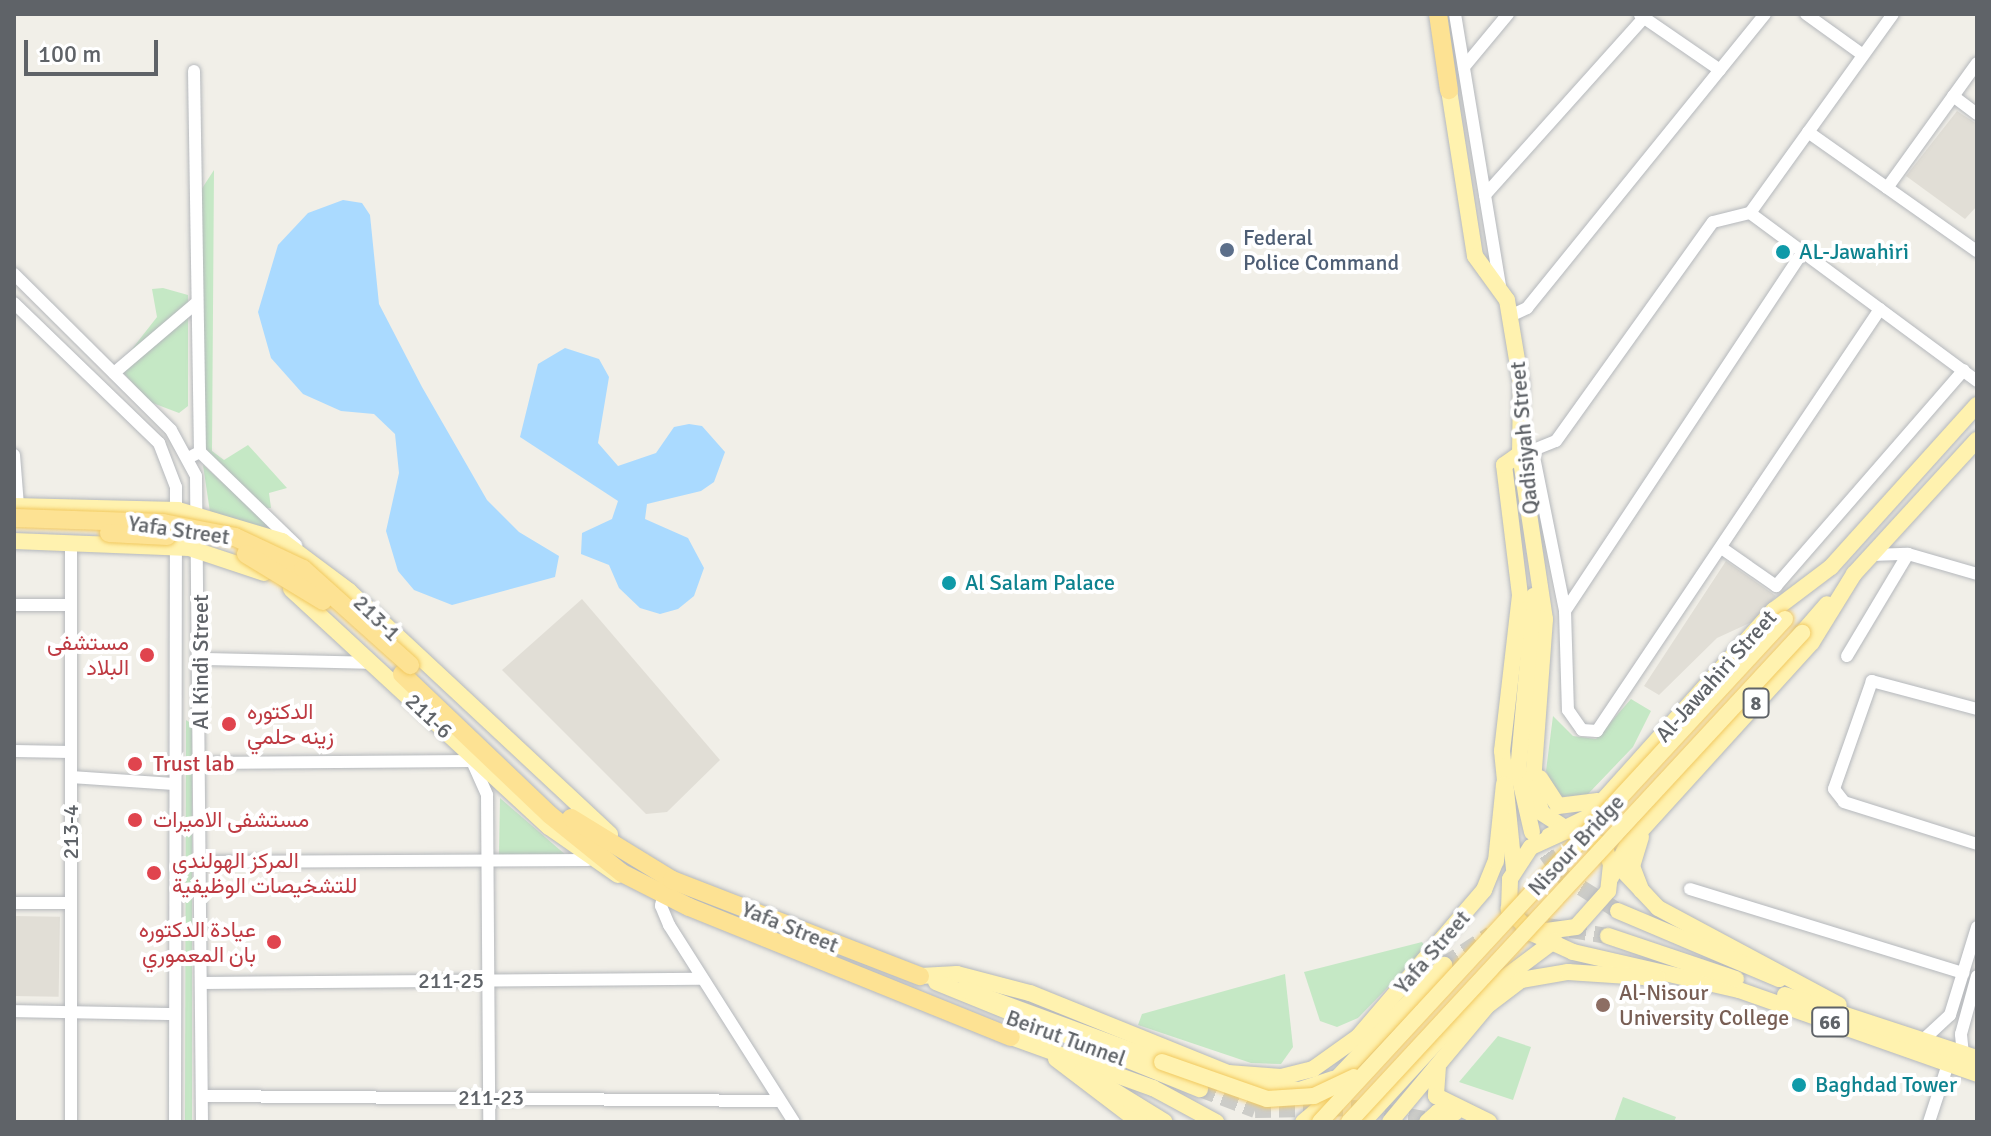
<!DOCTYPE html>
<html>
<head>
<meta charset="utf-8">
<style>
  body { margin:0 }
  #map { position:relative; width:1991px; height:1136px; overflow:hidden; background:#f1efe8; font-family:Signika,Vazirmatn,sans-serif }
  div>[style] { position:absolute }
  .education>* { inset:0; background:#e1ded6; transform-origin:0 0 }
  .green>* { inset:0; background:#c5e8c5 }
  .water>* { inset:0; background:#aadaff }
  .major-tunnel>* { height:16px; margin-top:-8px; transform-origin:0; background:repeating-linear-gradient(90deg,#ccccc8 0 16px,transparent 0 24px) }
  .roads { filter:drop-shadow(0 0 2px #b5b8bc) drop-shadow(0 0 2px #b5b8bc) }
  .minor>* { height:12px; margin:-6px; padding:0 6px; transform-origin:6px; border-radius:6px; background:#fff }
  .major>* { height:16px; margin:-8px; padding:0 8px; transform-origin:8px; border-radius:8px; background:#fff2af }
  .highway>* { height:18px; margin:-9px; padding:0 9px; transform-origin:9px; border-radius:9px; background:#fde293 }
  .bridges { filter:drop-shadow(0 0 2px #f2c960) drop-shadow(0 0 2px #f2c960) }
  .major-bridge>* { height:16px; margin:-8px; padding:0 8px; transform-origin:8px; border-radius:8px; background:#fff2af }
  .highway-bridge>* { height:18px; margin:-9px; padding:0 9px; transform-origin:9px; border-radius:9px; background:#fde293 }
  .dots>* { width:22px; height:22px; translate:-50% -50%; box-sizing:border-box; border:4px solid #fff; border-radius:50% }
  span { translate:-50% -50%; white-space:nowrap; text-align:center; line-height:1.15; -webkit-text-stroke:8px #fff; paint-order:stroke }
  .shield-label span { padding:2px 6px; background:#fff; border:2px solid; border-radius:6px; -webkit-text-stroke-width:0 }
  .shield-label { font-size:20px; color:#5f6368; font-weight:700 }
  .service-label { font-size:22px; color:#4e5e75 }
  .left { translate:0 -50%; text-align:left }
  .culture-label { font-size:22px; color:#0d838f }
  .street-label { font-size:22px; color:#5f6368 }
  .health-label { font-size:22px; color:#be3a42 }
  .right { translate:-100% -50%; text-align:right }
  .education-label { font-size:22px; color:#785e54 }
  .frame { position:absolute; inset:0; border:16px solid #5f6368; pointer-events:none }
  .scale { position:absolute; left:24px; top:40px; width:134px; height:36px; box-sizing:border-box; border:4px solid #5f6368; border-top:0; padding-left:10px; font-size:24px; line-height:28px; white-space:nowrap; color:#5f6368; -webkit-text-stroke:6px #fff; paint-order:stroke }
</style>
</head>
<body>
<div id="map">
  <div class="education">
    <i style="clip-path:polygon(1957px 111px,1977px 124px,1977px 206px,1965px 219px,1906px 176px)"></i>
    <i style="clip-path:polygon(1726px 561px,1776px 596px,1754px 621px,1717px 638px,1659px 695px,1644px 686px)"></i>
    <i style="clip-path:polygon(582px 599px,720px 760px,667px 812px,646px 814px,502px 670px)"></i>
    <i style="left:14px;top:916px;width:46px;height:80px;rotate:1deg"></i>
  </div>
  <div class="green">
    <i style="clip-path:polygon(214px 170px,212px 451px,224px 460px,248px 445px,287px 488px,269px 493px,271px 508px,262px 508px,204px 449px,199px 193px)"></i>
    <i style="clip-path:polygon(163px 288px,188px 295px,188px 406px,179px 413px,150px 402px,118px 367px,157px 317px,152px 289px)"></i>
    <i style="clip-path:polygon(203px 465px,281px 534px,210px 512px)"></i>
    <i style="clip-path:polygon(1631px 699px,1651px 711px,1633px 747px,1587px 795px,1559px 797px,1546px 771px,1553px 716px,1573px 736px,1596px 739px)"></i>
    <i style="clip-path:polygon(186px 720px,192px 724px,192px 1122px,185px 1122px)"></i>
    <i style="clip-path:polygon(500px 798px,567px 856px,499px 856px)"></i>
    <i style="clip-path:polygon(1422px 942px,1426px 948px,1358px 1018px,1337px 1027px,1320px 1021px,1304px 972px)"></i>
    <i style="clip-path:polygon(1285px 974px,1293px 1047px,1281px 1064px,1251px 1063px,1138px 1025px,1142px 1014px)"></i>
    <i style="clip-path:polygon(1498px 1036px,1531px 1047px,1513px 1100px,1459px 1082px)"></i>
    <i style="clip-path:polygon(1623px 1097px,1676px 1117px,1674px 1122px,1614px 1122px)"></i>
  </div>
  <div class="water">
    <i style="clip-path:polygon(343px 200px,362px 203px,370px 215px,379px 304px,422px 387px,487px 500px,519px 532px,559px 556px,555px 577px,452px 605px,414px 590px,398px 571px,386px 531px,399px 473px,395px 434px,374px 414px,341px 411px,303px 394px,271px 358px,258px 312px,278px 245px,308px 213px)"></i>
    <i style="clip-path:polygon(565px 348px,599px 359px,609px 377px,598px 443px,618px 466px,656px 453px,674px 427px,689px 424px,702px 426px,725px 452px,714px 482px,701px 491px,647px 504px,645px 519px,688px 538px,704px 568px,694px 596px,678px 609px,660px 614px,640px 608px,619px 588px,609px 565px,581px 554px,582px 533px,612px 519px,618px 501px,520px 437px,538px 364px)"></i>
  </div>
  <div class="major-tunnel">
    <i style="left:1533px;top:834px;width:50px;rotate:55.7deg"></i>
    <i style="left:1561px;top:875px;width:67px;rotate:32.3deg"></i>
    <i style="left:1523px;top:922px;width:86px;rotate:9.4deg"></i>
    <i style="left:1444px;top:965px;width:56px;rotate:-33.4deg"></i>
    <i style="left:1200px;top:1089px;width:59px;rotate:20.9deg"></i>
    <i style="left:1255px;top:1110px;width:106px;rotate:-1.1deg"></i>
    <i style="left:1361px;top:1108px;width:81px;rotate:9.9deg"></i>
  </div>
  <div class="roads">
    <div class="minor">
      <i style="left:1455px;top:14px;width:277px;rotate:80.6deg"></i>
      <i style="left:1806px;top:14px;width:70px;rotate:35.7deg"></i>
      <i style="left:1640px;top:15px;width:97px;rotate:34.5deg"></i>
      <i style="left:1464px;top:67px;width:69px;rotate:-50.3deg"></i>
      <i style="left:194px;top:71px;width:381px;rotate:89.1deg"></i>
      <i style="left:1953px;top:96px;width:30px;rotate:37deg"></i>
      <i style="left:1808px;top:132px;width:207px;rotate:35.2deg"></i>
      <i style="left:1887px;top:188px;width:154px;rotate:-54.2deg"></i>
      <i style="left:1485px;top:195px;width:238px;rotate:-48.1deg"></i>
      <i style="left:1750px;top:213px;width:282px;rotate:36.5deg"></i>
      <i style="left:1750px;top:213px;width:245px;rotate:-54.3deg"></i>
      <i style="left:14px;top:274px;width:221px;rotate:44.8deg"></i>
      <i style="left:171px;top:430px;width:52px;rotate:61.5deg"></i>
      <i style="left:196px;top:476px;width:646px;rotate:89.47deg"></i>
      <i style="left:14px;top:303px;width:202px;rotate:44deg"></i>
      <i style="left:159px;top:443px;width:47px;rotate:68.9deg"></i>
      <i style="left:176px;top:487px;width:635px;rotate:90.09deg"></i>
      <i style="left:1510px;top:316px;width:19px;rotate:-25deg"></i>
      <i style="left:1527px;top:308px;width:378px;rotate:-51deg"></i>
      <i style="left:114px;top:373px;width:106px;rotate:-40.4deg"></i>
      <i style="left:1533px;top:452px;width:162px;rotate:78.6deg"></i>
      <i style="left:1565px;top:611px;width:99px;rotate:88.3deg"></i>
      <i style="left:1568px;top:710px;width:24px;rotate:55deg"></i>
      <i style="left:1582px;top:730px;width:15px;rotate:4deg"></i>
      <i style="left:1597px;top:731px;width:508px;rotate:-56.15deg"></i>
      <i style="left:1526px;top:453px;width:32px;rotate:-22deg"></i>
      <i style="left:1556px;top:441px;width:269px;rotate:-54.4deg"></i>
      <i style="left:1713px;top:222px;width:38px;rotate:-14deg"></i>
      <i style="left:14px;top:455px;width:51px;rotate:85.5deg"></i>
      <i style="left:192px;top:456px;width:9px;rotate:-27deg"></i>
      <i style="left:200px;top:452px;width:134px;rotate:44.1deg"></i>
      <i style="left:1723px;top:549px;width:65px;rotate:34.9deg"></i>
      <i style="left:1776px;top:586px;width:286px;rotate:-49deg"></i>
      <i style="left:1871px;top:555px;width:37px;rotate:-2deg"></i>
      <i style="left:1908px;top:554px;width:72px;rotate:16.2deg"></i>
      <i style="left:14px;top:605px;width:57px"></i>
      <i style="left:1565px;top:611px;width:429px;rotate:-56.5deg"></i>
      <i style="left:1847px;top:656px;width:119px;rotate:-59.1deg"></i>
      <i style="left:201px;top:659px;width:171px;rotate:1.3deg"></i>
      <i style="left:1977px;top:709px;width:109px;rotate:-165.1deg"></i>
      <i style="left:1872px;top:681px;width:114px;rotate:109.4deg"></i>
      <i style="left:1834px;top:789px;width:16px;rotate:52deg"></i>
      <i style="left:1844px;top:802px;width:139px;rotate:17.5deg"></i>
      <i style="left:14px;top:751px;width:57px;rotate:1deg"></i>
      <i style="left:472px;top:761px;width:37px;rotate:66deg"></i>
      <i style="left:487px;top:795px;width:327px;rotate:89.6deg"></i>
      <i style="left:201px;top:763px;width:272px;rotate:-0.4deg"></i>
      <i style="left:71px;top:777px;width:103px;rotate:3.9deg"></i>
      <i style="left:202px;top:862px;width:386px;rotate:-0.3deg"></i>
      <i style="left:665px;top:888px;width:18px;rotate:103deg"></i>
      <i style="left:661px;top:906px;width:21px;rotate:67deg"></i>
      <i style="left:669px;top:925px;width:233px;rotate:57.6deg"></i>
      <i style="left:1690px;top:889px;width:286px;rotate:17.1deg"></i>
      <i style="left:14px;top:903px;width:57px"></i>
      <i style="left:202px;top:983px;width:498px;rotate:-0.5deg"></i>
      <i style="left:14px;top:1011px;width:161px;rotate:1.1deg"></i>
      <i style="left:1923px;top:1040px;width:37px;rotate:-43deg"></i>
      <i style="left:1950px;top:1015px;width:92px;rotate:-72.9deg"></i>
      <i style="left:1963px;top:1054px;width:20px;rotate:-96deg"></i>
      <i style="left:1961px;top:1034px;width:60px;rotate:-74.6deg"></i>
      <i style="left:203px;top:1096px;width:577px;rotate:0.5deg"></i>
      <i style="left:71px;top:1122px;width:580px;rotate:-90deg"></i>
      <i style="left:1929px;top:1122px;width:61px;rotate:-71.9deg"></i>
    </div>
    <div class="major">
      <i style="left:1449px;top:90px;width:168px;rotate:81.1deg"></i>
      <i style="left:1475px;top:256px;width:54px;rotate:54deg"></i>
      <i style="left:1507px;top:300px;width:85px;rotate:80.5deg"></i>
      <i style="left:1521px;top:384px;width:70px;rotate:90.8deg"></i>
      <i style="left:1520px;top:454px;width:167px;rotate:81.4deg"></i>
      <i style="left:1545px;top:619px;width:165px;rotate:94.2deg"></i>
      <i style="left:1533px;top:784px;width:30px;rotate:73deg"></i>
      <i style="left:1542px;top:813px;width:31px;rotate:33deg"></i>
      <i style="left:14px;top:506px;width:164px;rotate:1.4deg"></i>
      <i style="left:178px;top:510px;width:109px;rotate:16.6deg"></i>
      <i style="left:282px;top:541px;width:84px;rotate:36.7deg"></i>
      <i style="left:349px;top:591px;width:357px;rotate:43deg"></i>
      <i style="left:14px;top:541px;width:175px;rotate:2.3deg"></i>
      <i style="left:189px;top:548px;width:79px;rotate:18.4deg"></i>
      <i style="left:291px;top:589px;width:351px;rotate:42.7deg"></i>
      <i style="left:549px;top:827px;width:84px;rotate:34.8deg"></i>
      <i style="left:1802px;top:633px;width:38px;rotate:-49deg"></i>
      <i style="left:1540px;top:778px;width:33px;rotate:57deg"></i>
      <i style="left:1558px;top:806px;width:40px;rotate:-7.1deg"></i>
      <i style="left:1568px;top:830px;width:39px;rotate:24deg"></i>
      <i style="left:1604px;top:846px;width:19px;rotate:69deg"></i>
      <i style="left:1611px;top:864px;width:27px;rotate:96deg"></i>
      <i style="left:1608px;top:891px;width:48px;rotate:131.6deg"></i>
      <i style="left:1576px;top:927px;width:45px;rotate:172.4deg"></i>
      <i style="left:1531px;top:933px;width:33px;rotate:-133deg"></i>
      <i style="left:1509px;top:909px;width:30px;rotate:-88deg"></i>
      <i style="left:1510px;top:879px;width:38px;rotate:-57deg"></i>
      <i style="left:1531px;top:847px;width:41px;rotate:-24.7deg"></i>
      <i style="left:1532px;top:832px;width:63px;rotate:-102.9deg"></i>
      <i style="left:1518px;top:771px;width:176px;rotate:-84.8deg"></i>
      <i style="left:1549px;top:836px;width:43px;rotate:-26deg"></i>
      <i style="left:1588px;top:817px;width:278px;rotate:-48.1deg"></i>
      <i style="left:1774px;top:610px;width:71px;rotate:-37deg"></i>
      <i style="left:1831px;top:567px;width:218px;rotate:-48deg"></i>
      <i style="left:1641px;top:837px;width:30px;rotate:107deg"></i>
      <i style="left:1632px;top:866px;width:26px;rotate:69deg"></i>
      <i style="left:1613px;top:860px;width:66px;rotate:46.8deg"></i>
      <i style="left:1658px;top:908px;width:205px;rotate:28.2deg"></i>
      <i style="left:1514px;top:869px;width:119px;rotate:-95.8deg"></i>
      <i style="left:1502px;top:751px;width:157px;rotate:-83.4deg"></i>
      <i style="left:1520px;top:595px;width:131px;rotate:-97deg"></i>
      <i style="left:1504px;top:465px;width:19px;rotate:-35deg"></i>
      <i style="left:1611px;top:877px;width:35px;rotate:-63deg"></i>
      <i style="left:1627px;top:846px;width:275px;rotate:-47.8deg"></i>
      <i style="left:1812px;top:642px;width:80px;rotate:-58.3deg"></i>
      <i style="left:1854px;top:574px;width:182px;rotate:-47.5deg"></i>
      <i style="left:1618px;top:911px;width:175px;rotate:22.9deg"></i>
      <i style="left:1525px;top:930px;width:53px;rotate:24.6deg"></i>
      <i style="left:1573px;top:952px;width:170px;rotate:12.9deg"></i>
      <i style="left:1739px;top:990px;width:252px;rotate:19.4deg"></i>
      <i style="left:1608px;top:936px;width:135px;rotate:18.6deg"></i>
      <i style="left:920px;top:976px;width:37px;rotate:-3deg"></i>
      <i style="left:957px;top:974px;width:75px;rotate:14.6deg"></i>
      <i style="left:1030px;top:993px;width:214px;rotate:22deg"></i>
      <i style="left:1228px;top:1073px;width:53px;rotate:4.3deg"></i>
      <i style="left:1281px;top:1077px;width:33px;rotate:-14deg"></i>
      <i style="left:1313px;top:1069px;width:55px;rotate:-35.4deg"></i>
      <i style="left:1358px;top:1037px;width:194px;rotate:-49.4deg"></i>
      <i style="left:1484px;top:890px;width:31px;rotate:-68deg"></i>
      <i style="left:1496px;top:861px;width:77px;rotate:-84.1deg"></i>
      <i style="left:936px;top:982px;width:285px;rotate:22.1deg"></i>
      <i style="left:964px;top:989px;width:211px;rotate:20.2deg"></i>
      <i style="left:1785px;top:995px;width:202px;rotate:18.2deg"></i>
      <i style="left:1011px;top:1037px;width:151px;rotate:19.8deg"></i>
      <i style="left:1153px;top:1088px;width:72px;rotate:28.4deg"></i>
      <i style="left:1056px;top:1059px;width:104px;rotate:37.2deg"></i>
      <i style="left:1438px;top:1066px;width:30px;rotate:94deg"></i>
      <i style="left:1436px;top:1096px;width:59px;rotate:26.1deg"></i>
      <i style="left:1082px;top:1071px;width:97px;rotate:31.6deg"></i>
      <i style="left:1252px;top:1082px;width:48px;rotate:9.7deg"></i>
      <i style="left:1299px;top:1090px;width:36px;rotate:-18deg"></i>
      <i style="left:1324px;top:1092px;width:175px;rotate:-46.6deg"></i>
      <i style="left:1303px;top:1122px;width:51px;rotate:-40.2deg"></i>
      <i style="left:1363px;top:1122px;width:166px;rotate:-47.4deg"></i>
      <i style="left:1475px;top:1000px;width:99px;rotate:-36.8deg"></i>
      <i style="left:1390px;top:1122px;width:151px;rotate:-50.1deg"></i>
      <i style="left:1487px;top:1006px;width:43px;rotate:-37.4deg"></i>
      <i style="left:1521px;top:980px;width:48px;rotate:-9.7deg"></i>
      <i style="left:1568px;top:972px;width:90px;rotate:3.8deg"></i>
      <i style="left:1427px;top:1122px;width:15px;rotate:-42deg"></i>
      <i style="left:1438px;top:1112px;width:17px;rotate:3deg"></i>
    </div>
    <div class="highway">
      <i style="left:1438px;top:14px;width:77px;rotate:81.8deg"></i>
      <i style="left:402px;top:674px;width:204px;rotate:43.6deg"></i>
      <i style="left:550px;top:815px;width:92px;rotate:38.9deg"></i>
      <i style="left:622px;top:873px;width:75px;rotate:26.9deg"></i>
      <i style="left:689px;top:907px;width:347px;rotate:22deg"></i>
      <i style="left:571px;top:818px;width:119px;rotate:31.5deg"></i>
      <i style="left:672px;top:880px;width:266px;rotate:21.2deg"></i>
    </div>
  </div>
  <div class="bridges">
    <div class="major-bridge">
      <i style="left:1162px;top:1062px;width:111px;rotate:19.4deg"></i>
      <i style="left:1267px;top:1099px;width:47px;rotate:-3.7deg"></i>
      <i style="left:1314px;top:1096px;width:44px;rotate:-25.4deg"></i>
      <i style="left:1320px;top:1122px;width:685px;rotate:-47.25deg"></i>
      <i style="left:1349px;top:1122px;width:667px;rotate:-47.19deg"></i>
    </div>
    <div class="highway-bridge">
      <i style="left:15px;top:518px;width:148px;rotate:1.9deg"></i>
      <i style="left:163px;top:523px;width:73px;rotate:11deg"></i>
      <i style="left:235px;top:537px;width:75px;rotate:25.2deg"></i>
      <i style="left:303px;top:569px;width:144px;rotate:41.9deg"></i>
      <i style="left:109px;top:533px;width:58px;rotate:3deg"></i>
      <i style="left:246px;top:554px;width:90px;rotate:31.4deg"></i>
    </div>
  </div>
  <div class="dots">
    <i style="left:1227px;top:250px;background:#5c6f8a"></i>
    <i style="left:1783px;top:252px;background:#0f9aa8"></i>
    <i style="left:949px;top:583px;background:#0f9aa8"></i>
    <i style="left:147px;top:655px;background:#e0444e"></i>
    <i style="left:229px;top:724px;background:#e0444e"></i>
    <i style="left:135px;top:764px;background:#e0444e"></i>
    <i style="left:135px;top:820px;background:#e0444e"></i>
    <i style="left:154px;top:873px;background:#e0444e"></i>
    <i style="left:274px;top:942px;background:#e0444e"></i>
    <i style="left:1603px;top:1005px;background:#8d6e63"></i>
    <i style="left:1799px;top:1085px;background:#0f9aa8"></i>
  </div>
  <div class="shield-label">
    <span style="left:1756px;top:703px">8</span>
    <span style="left:1830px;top:1022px">66</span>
  </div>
  <div class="service-label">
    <span class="left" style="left:1243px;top:250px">Federal<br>Police Command</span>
  </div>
  <div class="culture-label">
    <span class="left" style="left:1799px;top:252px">AL-Jawahiri</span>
    <span class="left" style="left:965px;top:583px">Al Salam Palace</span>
    <span class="left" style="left:1815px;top:1085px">Baghdad Tower</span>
  </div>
  <div class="street-label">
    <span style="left:1524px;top:438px;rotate:-95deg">Qadisiyah Street</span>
    <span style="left:179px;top:530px;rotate:8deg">Yafa Street</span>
    <span style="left:377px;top:618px;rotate:44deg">213-1</span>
    <span style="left:201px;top:662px;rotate:-90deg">Al Kindi Street</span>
    <span style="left:1716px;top:676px;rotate:-48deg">Al-Jawahiri Street</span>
    <span style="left:429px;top:716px;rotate:43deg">211-6</span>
    <span style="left:71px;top:832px;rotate:-90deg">213-4</span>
    <span style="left:1576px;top:845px;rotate:-47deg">Nisour Bridge</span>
    <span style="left:790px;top:927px;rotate:22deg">Yafa Street</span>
    <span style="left:1432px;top:952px;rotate:-49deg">Yafa Street</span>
    <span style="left:451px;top:981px">211-25</span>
    <span style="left:1066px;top:1038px;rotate:20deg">Beirut Tunnel</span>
    <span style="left:491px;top:1098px">211-23</span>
  </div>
  <div class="health-label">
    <span class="right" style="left:129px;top:655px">مستشفى<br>البلاد</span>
    <span class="left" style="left:247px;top:724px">الدكتوره<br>زينه حلمي</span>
    <span class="left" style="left:153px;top:764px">Trust lab</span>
    <span class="left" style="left:153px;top:820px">مستشفى الاميرات</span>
    <span class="left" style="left:172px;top:873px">المركز الهولندي<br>للتشخيصات الوظيفية</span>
    <span class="right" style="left:256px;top:942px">عيادة الدكتوره<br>بان المعموري</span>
  </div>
  <div class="education-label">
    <span class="left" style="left:1619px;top:1005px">Al-Nisour<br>University College</span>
  </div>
  <div class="frame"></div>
  <div class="scale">100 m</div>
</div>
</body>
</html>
